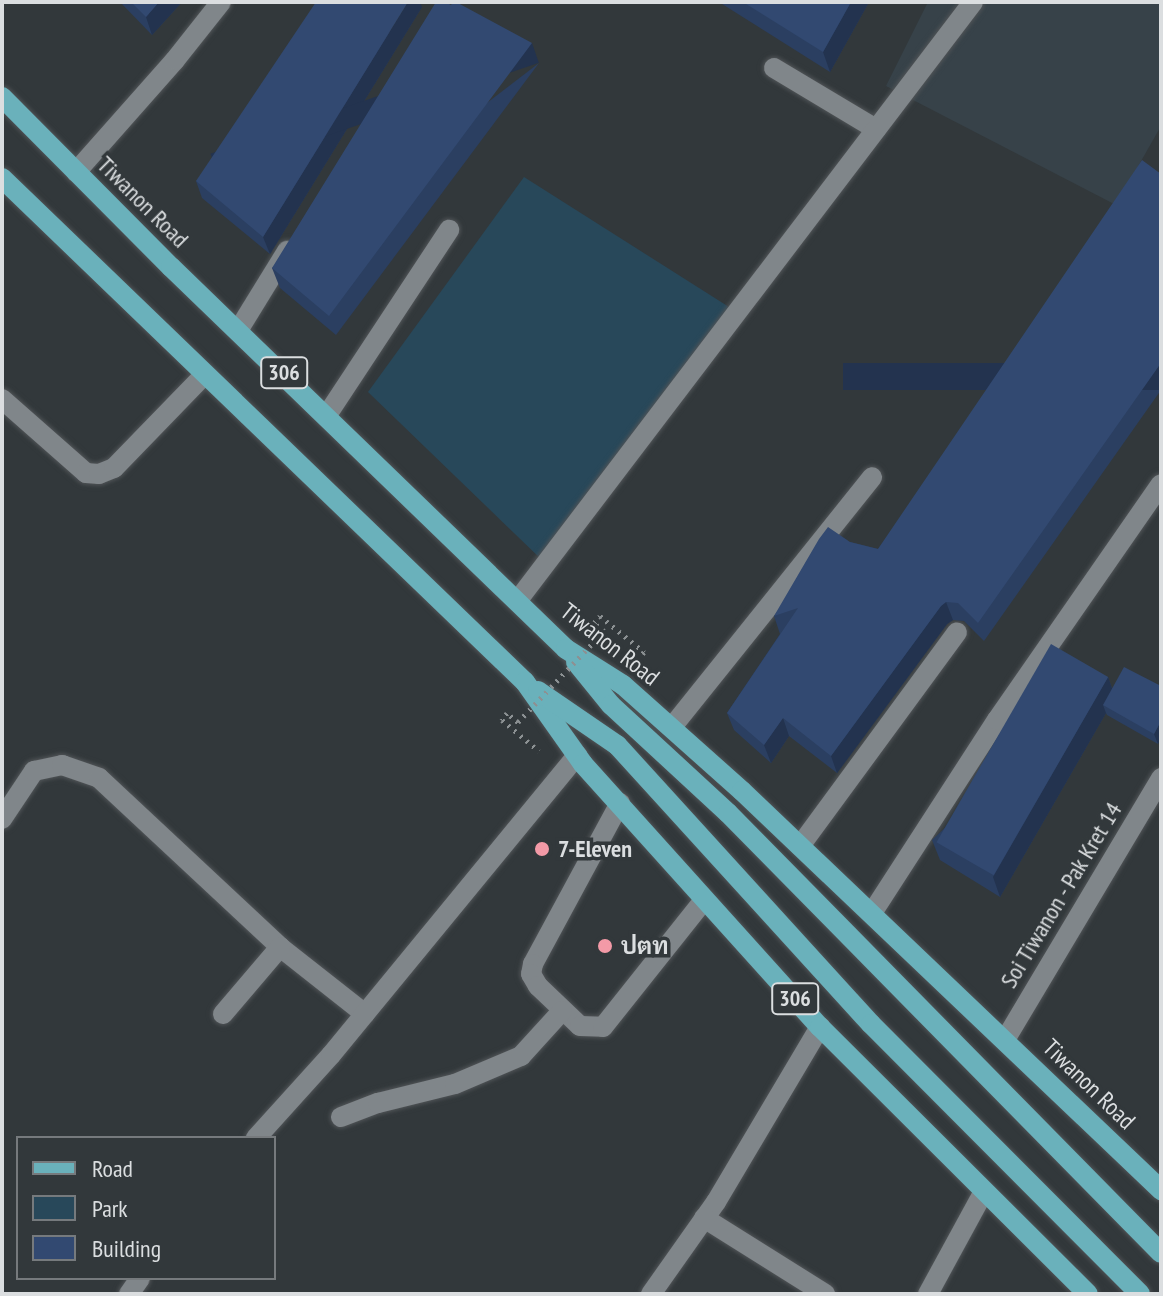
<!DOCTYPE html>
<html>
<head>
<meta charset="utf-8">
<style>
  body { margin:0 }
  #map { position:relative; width:1163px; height:1296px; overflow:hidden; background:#32383b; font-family:"PT Sans Narrow",Sarabun,sans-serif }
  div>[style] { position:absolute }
  .built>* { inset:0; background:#374249 }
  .green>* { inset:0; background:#28485a }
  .path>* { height:5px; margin-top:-2.5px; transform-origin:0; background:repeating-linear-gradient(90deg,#8c9193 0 2px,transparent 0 8px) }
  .roads { filter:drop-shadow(0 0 2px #505457) drop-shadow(0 0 2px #505457) }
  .minor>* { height:20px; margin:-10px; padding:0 10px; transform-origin:10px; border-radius:10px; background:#80868a }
  .major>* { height:20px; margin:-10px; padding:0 10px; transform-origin:10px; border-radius:10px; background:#6ab1bb }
  .path-bridge>* { height:5px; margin-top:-2.5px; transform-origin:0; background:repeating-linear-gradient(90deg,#8c9193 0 2px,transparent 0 8px) }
  .wall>* { inset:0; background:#2b3f61 }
  .shaded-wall>* { inset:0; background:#23334f; transform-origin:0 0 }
  .building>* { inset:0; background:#324971; transform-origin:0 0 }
  .dots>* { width:22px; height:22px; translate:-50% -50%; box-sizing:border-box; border:4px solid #32383b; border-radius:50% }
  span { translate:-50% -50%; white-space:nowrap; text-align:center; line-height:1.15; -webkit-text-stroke:7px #32383b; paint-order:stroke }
  .shield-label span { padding:2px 6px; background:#32383b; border:2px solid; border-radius:6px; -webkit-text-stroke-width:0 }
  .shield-label { font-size:22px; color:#dbdee0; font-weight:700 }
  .street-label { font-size:24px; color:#dbdee0 }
  .poi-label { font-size:24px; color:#dbdee0; font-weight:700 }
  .left { translate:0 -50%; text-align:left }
  .frame { position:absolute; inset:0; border:4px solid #dbdee0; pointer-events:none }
  .legend { position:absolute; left:16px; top:1136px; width:260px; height:144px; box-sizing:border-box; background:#32383b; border:2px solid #767a7d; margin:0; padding:10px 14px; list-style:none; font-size:24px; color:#dbdee0 }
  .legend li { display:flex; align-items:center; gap:16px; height:40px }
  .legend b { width:40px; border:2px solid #767a7d }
</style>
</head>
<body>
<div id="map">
  <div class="built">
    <i style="clip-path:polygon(928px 2px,1161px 2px,1161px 126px,1116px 205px,886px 86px)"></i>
  </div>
  <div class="green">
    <i style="clip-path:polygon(524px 177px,729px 307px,543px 561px,368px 392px)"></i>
  </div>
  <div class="path">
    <i style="left:604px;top:631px;width:13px;rotate:-141deg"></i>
    <i style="left:594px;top:623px;width:9px;rotate:-49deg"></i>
    <i style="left:600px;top:616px;width:57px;rotate:39.3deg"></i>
    <i style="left:644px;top:652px;width:16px;rotate:133deg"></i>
    <i style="left:518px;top:722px;width:14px;rotate:-141deg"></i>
    <i style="left:507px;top:713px;width:9px;rotate:126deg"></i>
    <i style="left:502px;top:720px;width:48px;rotate:40deg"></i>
  </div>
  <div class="roads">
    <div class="minor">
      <i style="left:774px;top:68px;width:119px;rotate:30.9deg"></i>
      <i style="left:76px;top:172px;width:149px;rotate:-48.5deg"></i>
      <i style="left:175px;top:60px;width:74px;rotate:-51.6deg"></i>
      <i style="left:239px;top:329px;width:92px;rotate:-58.4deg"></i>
      <i style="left:2px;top:399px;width:112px;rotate:41.4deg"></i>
      <i style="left:86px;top:473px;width:13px;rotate:4deg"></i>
      <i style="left:99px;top:474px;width:16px;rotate:-22deg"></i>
      <i style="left:114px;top:468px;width:129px;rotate:-45.9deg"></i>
      <i style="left:327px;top:415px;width:222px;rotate:-56.6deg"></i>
      <i style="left:518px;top:600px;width:751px;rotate:-52.73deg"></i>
      <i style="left:672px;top:727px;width:320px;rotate:-51.3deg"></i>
      <i style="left:620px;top:803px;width:183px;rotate:118.4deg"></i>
      <i style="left:533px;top:964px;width:10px;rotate:101deg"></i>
      <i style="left:531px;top:974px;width:14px;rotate:60deg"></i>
      <i style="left:538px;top:986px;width:58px;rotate:43.6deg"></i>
      <i style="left:580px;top:1026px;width:23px;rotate:2deg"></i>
      <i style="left:603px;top:1027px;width:162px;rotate:-51.5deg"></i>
      <i style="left:2px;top:819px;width:58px;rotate:-56.3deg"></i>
      <i style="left:34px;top:771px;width:29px;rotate:-12deg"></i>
      <i style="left:62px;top:765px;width:39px;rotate:19deg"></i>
      <i style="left:99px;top:778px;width:248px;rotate:43deg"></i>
      <i style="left:280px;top:947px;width:108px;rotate:38.2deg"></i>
      <i style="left:800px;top:846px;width:265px;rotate:-53.7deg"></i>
      <i style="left:872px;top:913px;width:230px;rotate:-57.1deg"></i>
      <i style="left:997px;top:720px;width:287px;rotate:-55.2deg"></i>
      <i style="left:223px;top:1014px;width:88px;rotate:-49.6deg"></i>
      <i style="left:1005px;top:1040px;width:305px;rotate:-59.2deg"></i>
      <i style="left:341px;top:1117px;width:40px;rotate:-21deg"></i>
      <i style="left:378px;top:1103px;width:79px;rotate:-13.9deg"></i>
      <i style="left:455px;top:1084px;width:72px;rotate:-23deg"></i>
      <i style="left:521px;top:1056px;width:61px;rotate:-47.7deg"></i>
      <i style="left:256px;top:1138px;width:112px;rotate:-47.9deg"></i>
      <i style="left:331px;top:1055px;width:388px;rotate:-50.6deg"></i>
      <i style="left:704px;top:1218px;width:143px;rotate:32.1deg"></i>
      <i style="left:129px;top:1294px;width:19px;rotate:-55deg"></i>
      <i style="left:651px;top:1294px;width:113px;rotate:-54.8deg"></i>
      <i style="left:716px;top:1202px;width:204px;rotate:-59.3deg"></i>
      <i style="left:928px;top:1294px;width:115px;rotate:-61.4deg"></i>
    </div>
    <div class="major">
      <i style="left:2px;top:97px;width:240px;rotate:45.2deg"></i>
      <i style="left:171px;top:267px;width:549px;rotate:44.04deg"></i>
      <i style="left:566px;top:649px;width:67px;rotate:32.3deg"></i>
      <i style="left:623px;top:685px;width:159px;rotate:41.7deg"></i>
      <i style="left:742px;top:791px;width:579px;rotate:43.6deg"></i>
      <i style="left:2px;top:178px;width:726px;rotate:43.94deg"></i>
      <i style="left:525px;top:682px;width:100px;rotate:54.7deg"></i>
      <i style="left:583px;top:764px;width:354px;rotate:48deg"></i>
      <i style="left:820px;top:1027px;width:378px;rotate:44.9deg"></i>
      <i style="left:576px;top:662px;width:55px;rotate:50.9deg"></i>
      <i style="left:611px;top:705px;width:159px;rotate:42.7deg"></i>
      <i style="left:728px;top:813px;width:617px;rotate:45.46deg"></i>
      <i style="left:538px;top:691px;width:96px;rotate:34.4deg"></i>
      <i style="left:617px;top:745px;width:377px;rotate:47.7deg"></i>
      <i style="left:871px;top:1024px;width:381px;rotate:45.1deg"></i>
    </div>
  </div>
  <div class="path-bridge">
    <i style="left:518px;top:722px;width:125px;rotate:-46.6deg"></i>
  </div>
  <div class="wall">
    <i style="clip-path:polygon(120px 2px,182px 2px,152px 35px)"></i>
    <i style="clip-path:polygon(719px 2px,869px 2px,830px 72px)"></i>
    <i style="clip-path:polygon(422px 7px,270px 254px,202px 198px,196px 181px)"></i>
    <i style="clip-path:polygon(539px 63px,336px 335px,280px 288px,272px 268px)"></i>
    <i style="clip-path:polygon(1161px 174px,1161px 390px,984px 641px,964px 621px,953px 620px,947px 624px,837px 773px,789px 736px,771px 763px,734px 730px,727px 713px,780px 634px,774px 616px,850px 542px,878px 549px)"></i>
    <i style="clip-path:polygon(1108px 677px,1112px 688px,1161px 686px,1158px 744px,1107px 715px,1106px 713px,1000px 897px,940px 860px,932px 840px)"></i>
  </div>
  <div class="shaded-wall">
    <i style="clip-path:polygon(159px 2px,182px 2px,152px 35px,146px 17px)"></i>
    <i style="clip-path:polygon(408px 2px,420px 2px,422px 7px,270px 254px,263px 237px)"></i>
    <i style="clip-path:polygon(851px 2px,869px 2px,830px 72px,823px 52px)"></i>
    <i style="left:532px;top:43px;width:21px;height:340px;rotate:71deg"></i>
    <i style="left:1161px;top:363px;width:27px;height:318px;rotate:90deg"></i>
    <i style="clip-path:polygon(946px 602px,953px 620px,947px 624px,837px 773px,831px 756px,941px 606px)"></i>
    <i style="clip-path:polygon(1108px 677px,1115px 697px,1103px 705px,1106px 713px,1000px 897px,993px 877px)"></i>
    <i style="clip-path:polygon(783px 718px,789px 736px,771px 763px,764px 745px)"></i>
    <i style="clip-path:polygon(1161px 721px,1161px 739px,1158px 744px,1154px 734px)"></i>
  </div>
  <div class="building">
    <i style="clip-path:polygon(131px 2px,159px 2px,146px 17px)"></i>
    <i style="clip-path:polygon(316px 2px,408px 2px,263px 237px,196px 181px)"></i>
    <i style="clip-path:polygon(436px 2px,445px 2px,451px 5px,453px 2px,456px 2px,532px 43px,329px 316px,272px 268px)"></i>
    <i style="clip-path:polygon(743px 2px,851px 2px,823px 52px)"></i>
    <i style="clip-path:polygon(1142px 160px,1161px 174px,1161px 363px,978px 623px,958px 603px,946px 602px,941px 606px,831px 756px,783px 718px,764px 745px,727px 713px,798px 608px,774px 616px,819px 539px,828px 527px,850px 542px,878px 549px)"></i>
    <i style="left:1051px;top:644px;width:66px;height:229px;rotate:30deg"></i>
    <i style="clip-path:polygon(1124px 667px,1161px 686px,1161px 721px,1154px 734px,1103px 705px)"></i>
  </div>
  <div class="dots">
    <i style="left:542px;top:849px;background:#f39aa7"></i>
    <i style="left:605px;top:946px;background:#f39aa7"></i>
  </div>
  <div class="shield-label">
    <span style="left:284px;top:373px">306</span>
    <span style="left:795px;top:999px">306</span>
  </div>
  <div class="street-label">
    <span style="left:143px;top:202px;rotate:45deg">Tiwanon Road</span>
    <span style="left:610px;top:644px;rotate:38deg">Tiwanon Road</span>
    <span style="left:1061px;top:895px;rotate:-59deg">Soi Tiwanon - Pak Kret 14</span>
    <span style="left:1089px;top:1084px;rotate:44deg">Tiwanon Road</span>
  </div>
  <div class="poi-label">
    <span class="left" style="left:558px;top:849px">7-Eleven</span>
    <span class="left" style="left:621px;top:946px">ปตท</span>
  </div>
  <div class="frame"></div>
  <ul class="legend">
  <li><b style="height:10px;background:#6ab1bb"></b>Road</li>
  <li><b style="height:22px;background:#28485a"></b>Park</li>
  <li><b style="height:22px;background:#324971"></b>Building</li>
  </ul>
</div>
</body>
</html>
